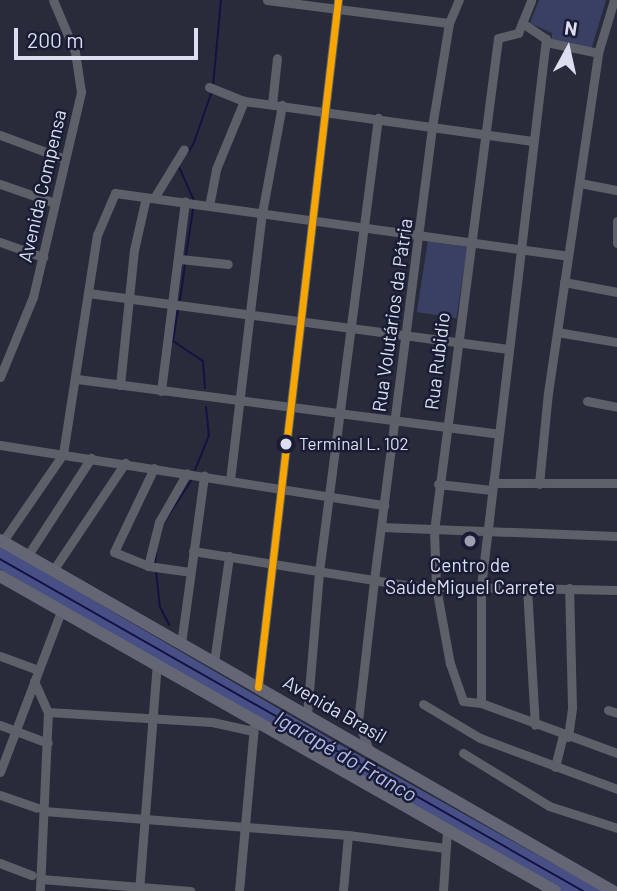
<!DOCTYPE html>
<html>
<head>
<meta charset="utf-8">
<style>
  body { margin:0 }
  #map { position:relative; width:617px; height:891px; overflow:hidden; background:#282b39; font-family:Barlow,sans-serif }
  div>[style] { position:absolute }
  .green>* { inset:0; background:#3a4064; transform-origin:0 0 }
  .forest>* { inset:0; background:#484f85 }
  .stream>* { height:2px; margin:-1px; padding:0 1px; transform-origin:1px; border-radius:1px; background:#131243 }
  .minor>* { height:9px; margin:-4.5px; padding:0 4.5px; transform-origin:4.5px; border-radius:4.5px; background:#5d5f69 }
  .highway>* { height:12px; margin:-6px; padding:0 6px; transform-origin:6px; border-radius:6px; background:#646674 }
  .bus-1>* { height:7px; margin:-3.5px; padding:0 3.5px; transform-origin:3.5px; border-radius:3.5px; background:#f7a600 }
  .dots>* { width:19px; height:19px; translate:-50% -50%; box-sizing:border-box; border:4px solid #191c34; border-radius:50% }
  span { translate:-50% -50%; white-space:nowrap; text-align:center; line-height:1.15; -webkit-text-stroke:5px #191c34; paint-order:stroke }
  .bus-label { font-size:17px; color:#dbdff0 }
  .left { translate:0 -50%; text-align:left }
  .street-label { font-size:19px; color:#dbdff0 }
  .poi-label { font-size:19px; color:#dbdff0 }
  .water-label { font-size:21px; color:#b2bcf1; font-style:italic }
  .north { position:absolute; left:533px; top:14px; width:70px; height:70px; -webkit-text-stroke:5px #191c34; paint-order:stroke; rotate:8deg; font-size:19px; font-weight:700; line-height:28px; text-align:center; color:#dbdff0 }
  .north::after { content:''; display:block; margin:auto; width:24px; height:32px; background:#dbdff0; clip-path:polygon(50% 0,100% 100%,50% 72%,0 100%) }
  .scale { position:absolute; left:14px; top:28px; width:184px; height:32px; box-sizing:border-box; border:4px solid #dbdff0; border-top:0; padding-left:9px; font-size:21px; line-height:24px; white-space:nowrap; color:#dbdff0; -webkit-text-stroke:5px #191c34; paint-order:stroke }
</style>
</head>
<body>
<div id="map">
  <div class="green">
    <i style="clip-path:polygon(539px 0,606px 0,591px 50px,551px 44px,552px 33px,530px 23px)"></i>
    <i style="left:428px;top:241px;width:40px;height:72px;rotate:9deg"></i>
  </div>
  <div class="forest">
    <i style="clip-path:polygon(0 546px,353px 752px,602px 891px,560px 891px,94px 624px,0 569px)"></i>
  </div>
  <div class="stream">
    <i style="left:213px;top:86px;width:86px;rotate:-84.7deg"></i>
    <i style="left:182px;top:160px;width:19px;rotate:-54deg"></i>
    <i style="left:193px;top:145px;width:57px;rotate:-70.6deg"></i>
    <i style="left:179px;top:167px;width:36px;rotate:66deg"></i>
    <i style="left:186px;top:255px;width:47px;rotate:-81.3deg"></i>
    <i style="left:180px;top:300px;width:36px;rotate:-82deg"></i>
    <i style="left:178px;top:309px;width:32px;rotate:99deg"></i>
    <i style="left:173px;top:341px;width:36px;rotate:34deg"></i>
    <i style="left:203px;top:361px;width:27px;rotate:86deg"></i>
    <i style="left:195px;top:470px;width:37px;rotate:-68deg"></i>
    <i style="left:209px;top:436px;width:29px;rotate:-96deg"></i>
    <i style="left:163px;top:524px;width:54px;rotate:-57.2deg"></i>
    <i style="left:0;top:559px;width:671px;rotate:29.66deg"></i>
    <i style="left:155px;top:565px;width:12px;rotate:-85deg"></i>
    <i style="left:156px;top:570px;width:37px;rotate:84deg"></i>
    <i style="left:160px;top:607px;width:20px;rotate:63deg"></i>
  </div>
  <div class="minor">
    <i style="left:267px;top:0;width:183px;rotate:7.2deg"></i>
    <i style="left:546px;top:42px;width:53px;rotate:11.9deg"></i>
    <i style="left:209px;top:87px;width:38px;rotate:22deg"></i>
    <i style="left:244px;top:101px;width:291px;rotate:7.9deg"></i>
    <i style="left:272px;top:104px;width:46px;rotate:-83.8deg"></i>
    <i style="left:0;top:135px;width:69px;rotate:20.3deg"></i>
    <i style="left:580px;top:183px;width:38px;rotate:11deg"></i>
    <i style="left:0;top:184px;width:58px;rotate:19.1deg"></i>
    <i style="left:154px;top:198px;width:57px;rotate:-58.5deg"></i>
    <i style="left:209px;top:206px;width:38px;rotate:-79deg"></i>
    <i style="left:216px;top:169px;width:74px;rotate:-67.6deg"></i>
    <i style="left:617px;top:221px;width:22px;rotate:90deg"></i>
    <i style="left:0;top:242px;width:46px;rotate:19.2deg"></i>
    <i style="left:180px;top:259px;width:48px;rotate:5.9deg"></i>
    <i style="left:564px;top:282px;width:54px;rotate:10.7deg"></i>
    <i style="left:88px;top:293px;width:424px;rotate:7.6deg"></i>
    <i style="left:557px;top:332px;width:61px;rotate:9.5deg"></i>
    <i style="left:0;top:377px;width:87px;rotate:-67.6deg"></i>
    <i style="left:33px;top:297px;width:211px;rotate:-76.8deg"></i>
    <i style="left:81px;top:92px;width:40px;rotate:-98.5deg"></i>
    <i style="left:75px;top:52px;width:56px;rotate:-112.9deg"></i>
    <i style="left:77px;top:379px;width:425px;rotate:7.4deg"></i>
    <i style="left:120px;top:385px;width:136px;rotate:-84.1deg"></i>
    <i style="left:134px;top:250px;width:54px;rotate:-77.2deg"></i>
    <i style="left:161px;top:391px;width:191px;rotate:-82.8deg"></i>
    <i style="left:587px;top:401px;width:31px;rotate:11deg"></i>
    <i style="left:0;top:445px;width:389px;rotate:8.9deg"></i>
    <i style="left:154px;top:468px;width:93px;rotate:115.5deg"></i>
    <i style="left:114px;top:552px;width:37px;rotate:22deg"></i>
    <i style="left:148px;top:566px;width:42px;rotate:8.1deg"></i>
    <i style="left:230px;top:480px;width:269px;rotate:-83.2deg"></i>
    <i style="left:262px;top:213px;width:110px;rotate:-79.5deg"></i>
    <i style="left:493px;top:483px;width:124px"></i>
    <i style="left:438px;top:484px;width:54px;rotate:6.3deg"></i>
    <i style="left:539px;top:484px;width:91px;rotate:-84.4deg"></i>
    <i style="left:548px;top:393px;width:344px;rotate:-81.6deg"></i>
    <i style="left:598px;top:53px;width:55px;rotate:-73.2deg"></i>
    <i style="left:381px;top:527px;width:236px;rotate:2.2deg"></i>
    <i style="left:3px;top:541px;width:106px;rotate:-55.4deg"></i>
    <i style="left:63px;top:454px;width:222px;rotate:-81.2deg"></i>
    <i style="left:97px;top:235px;width:46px;rotate:-66.8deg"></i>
    <i style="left:115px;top:193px;width:457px;rotate:7.9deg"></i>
    <i style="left:193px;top:551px;width:221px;rotate:9.1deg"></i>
    <i style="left:411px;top:586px;width:206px;rotate:1.1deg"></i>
    <i style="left:28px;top:555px;width:116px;rotate:-57deg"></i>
    <i style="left:148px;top:566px;width:45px;rotate:-76deg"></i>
    <i style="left:159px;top:522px;width:56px;rotate:-60.3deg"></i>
    <i style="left:54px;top:569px;width:128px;rotate:-56.2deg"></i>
    <i style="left:527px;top:588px;width:137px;rotate:86.7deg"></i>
    <i style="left:181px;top:644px;width:170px;rotate:-82.2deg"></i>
    <i style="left:0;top:656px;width:40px;rotate:20.2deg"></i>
    <i style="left:214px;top:662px;width:107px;rotate:-81.9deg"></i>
    <i style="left:34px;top:681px;width:34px;rotate:66deg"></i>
    <i style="left:48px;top:712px;width:179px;rotate:92.6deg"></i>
    <i style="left:258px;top:687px;width:692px;rotate:-83.36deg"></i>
    <i style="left:481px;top:703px;width:18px;rotate:-174deg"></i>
    <i style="left:463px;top:701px;width:39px;rotate:-109deg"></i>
    <i style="left:450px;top:664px;width:78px;rotate:-100.3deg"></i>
    <i style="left:436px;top:587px;width:56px;rotate:-92deg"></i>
    <i style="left:434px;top:531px;width:497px;rotate:-82.6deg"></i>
    <i style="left:498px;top:38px;width:21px;rotate:-14deg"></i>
    <i style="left:518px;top:33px;width:35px;rotate:-68deg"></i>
    <i style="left:481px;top:703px;width:116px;rotate:-90deg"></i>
    <i style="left:481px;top:587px;width:552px;rotate:-83.24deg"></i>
    <i style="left:546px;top:39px;width:29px;rotate:-146deg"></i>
    <i style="left:481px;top:703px;width:145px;rotate:20.2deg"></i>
    <i style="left:423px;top:704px;width:66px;rotate:30.8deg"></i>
    <i style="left:480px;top:738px;width:146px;rotate:20.4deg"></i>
    <i style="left:608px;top:710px;width:9px;rotate:18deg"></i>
    <i style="left:48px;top:712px;width:164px;rotate:3.5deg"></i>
    <i style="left:212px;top:722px;width:42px;rotate:12.4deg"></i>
    <i style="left:307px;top:715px;width:144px;rotate:-85.2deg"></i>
    <i style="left:319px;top:572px;width:458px;rotate:-82.6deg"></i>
    <i style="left:0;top:725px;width:51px;rotate:20.6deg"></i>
    <i style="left:568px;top:737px;width:30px;rotate:-82deg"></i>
    <i style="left:572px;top:707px;width:119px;rotate:-91.4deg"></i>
    <i style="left:369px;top:750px;width:31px;rotate:-111deg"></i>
    <i style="left:358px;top:721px;width:142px;rotate:-83.5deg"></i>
    <i style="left:374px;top:580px;width:457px;rotate:-82.7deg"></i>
    <i style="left:432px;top:127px;width:105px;rotate:-80.7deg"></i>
    <i style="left:449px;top:23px;width:25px;rotate:-67deg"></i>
    <i style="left:463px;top:753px;width:101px;rotate:31.6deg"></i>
    <i style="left:549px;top:806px;width:71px;rotate:17.9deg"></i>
    <i style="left:555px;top:767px;width:33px;rotate:-76deg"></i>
    <i style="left:0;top:772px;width:172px;rotate:-69.2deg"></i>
    <i style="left:0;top:795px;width:39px;rotate:19deg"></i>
    <i style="left:44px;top:811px;width:305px;rotate:4.5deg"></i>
    <i style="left:348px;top:835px;width:98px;rotate:7.6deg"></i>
    <i style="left:0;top:863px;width:34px;rotate:21deg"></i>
    <i style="left:41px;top:879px;width:150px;rotate:4.6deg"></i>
    <i style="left:139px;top:891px;width:228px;rotate:-85.5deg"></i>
    <i style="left:239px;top:891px;width:166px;rotate:-84.8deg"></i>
    <i style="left:343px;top:891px;width:56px;rotate:-84.9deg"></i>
    <i style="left:443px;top:891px;width:60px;rotate:-86.2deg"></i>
  </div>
  <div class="highway">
    <i style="left:0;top:540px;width:706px;rotate:29.8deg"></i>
    <i style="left:0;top:576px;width:638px;rotate:29.58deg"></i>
  </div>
  <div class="bus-1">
    <i style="left:258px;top:687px;width:692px;rotate:-83.36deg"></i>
  </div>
  <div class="dots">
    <i style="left:286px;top:444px;background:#dbdff0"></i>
    <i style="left:470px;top:541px;background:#9ca0b0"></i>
  </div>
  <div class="bus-label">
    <span class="left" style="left:299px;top:444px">Terminal L. 102</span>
  </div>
  <div class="street-label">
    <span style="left:42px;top:186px;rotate:-77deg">Avenida Compensa</span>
    <span style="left:392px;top:315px;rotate:-82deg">Rua Volutários da Pátria</span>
    <span style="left:437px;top:361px;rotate:-83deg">Rua Rubidio</span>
    <span style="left:335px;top:709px;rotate:30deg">Avenida Brasil</span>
  </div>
  <div class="poi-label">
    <span style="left:470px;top:576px">Centro de<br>SaúdeMiguel Carrete</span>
  </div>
  <div class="water-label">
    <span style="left:346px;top:756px;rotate:30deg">Igarapé do Franco</span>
  </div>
  <div class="north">N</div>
  <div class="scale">200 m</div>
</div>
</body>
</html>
